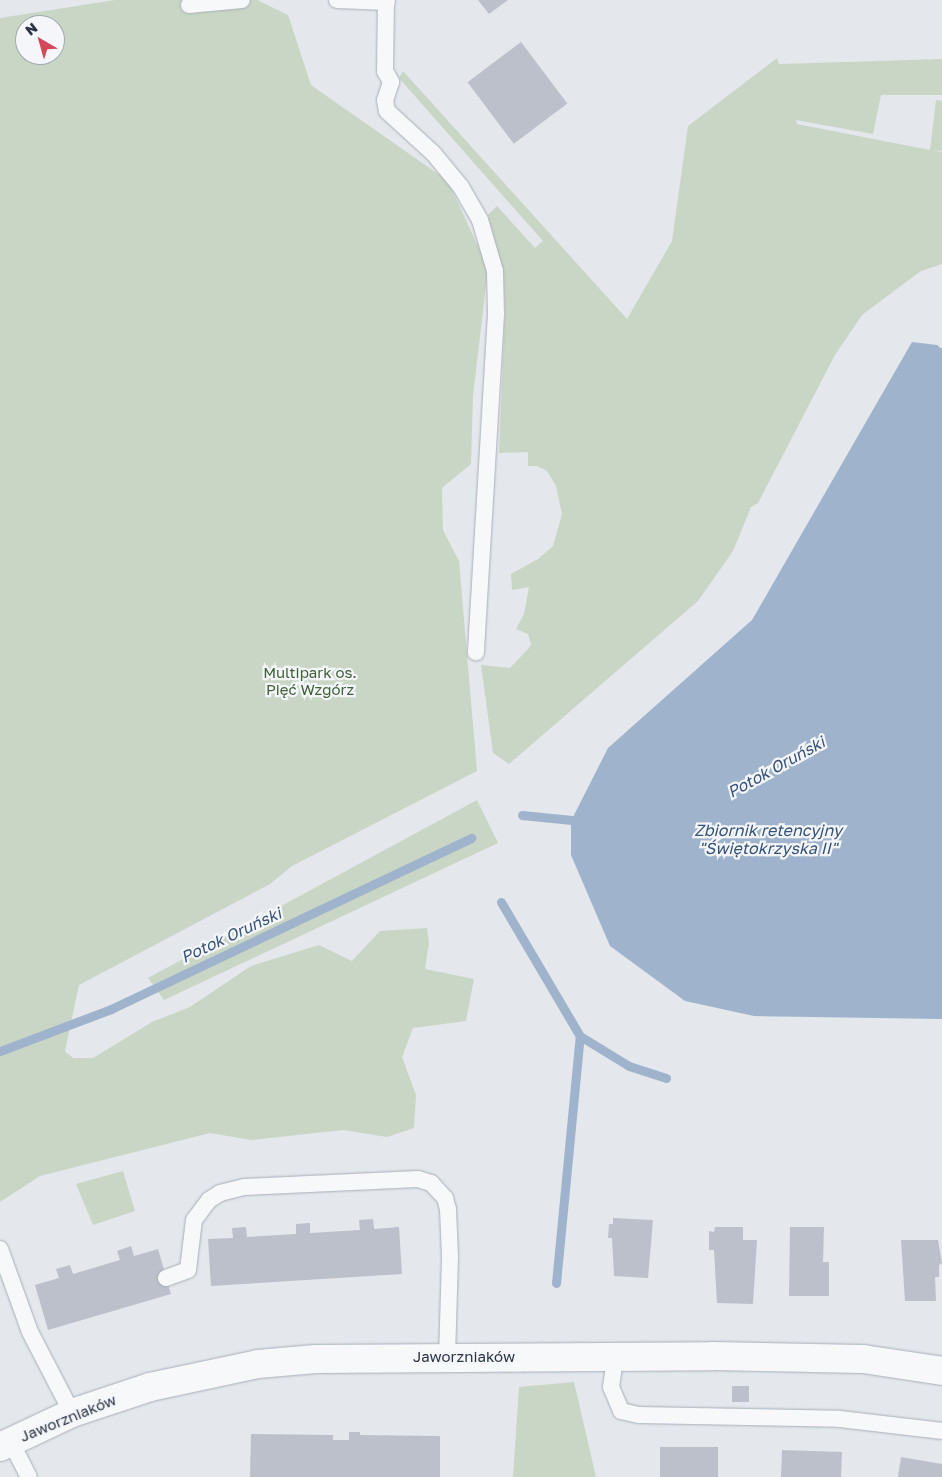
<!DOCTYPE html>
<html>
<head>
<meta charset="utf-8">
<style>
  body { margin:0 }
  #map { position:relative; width:942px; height:1477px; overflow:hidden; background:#e4e7ec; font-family:"Golos Text",sans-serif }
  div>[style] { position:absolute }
  .green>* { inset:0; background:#c9d6c5 }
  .water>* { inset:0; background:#9fb4cc }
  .stream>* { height:9px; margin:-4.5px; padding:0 4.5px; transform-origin:4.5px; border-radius:4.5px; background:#9fb4cc }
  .building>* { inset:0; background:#bbc0ca; transform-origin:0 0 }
  .roads { filter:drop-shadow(0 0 1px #a9aeb7) drop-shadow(0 0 1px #a9aeb7) }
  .service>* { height:16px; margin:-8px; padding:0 8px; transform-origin:8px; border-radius:8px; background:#f7f8fa }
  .minor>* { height:28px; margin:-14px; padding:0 14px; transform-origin:14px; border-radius:14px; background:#f7f8fa }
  span { translate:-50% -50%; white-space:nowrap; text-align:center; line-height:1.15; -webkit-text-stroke:4.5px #f4f6f9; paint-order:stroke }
  .park-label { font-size:15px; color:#3f6138 }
  .street-label { font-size:15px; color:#2b3445 }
  .water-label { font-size:16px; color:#34527a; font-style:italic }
  .north { position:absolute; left:15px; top:15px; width:50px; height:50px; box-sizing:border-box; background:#f4f6f9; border:1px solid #a4a8b1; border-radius:50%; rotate:322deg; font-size:14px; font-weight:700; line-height:20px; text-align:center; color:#2b3445 }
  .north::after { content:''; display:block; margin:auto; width:18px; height:22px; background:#d1495b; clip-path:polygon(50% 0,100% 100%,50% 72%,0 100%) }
</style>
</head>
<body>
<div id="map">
  <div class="green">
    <i style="clip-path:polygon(evenodd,115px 0,257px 0,288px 15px,311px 85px,448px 181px,488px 268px,473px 396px,471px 464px,442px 488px,443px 530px,459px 561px,477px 771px,292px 866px,270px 884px,79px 985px,65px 1051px,73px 1058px,93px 1058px,152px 1022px,190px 1007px,251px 966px,319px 945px,352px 961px,380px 931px,427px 928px,429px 943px,425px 969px,474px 979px,466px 1021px,413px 1028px,402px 1057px,416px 1095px,414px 1128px,387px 1137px,343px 1130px,251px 1140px,210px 1133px,40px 1176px,0 1202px,0 18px,115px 0,25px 25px,55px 25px,55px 55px,25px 55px,25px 25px)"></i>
    <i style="clip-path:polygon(777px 58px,779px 64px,942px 59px,942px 95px,881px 95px,873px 134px,796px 120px,797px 124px,930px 150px,936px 100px,942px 101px,942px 151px,932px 150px,942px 152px,942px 264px,921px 271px,862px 315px,835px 355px,758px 503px,751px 507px,733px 551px,698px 601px,509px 764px,493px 753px,481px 665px,510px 668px,528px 649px,531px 644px,528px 634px,516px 629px,524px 614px,529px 587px,512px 590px,511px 574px,538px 559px,553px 546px,562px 514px,556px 486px,547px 471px,537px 466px,528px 466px,528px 452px,499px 453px,505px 307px,503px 272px,488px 215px,497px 206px,535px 248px,543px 241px,399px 78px,403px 71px,627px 319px,672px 241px,688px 126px)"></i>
    <i style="clip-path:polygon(477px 800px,498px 843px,164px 1000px,148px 978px)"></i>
    <i style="clip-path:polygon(123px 1171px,135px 1211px,93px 1225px,76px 1184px)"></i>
    <i style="clip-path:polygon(574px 1382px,596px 1477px,513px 1477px,519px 1387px)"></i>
  </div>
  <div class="water">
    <i style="clip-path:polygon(912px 342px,937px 345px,942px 349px,942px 1019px,754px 1016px,685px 1001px,610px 946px,571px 855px,571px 821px,608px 748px,752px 620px)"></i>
  </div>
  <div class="stream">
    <i style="left:522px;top:815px;width:60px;rotate:5.7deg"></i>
    <i style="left:501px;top:902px;width:156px;rotate:59.5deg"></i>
    <i style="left:580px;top:1036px;width:57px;rotate:31.5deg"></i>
    <i style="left:629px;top:1066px;width:39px;rotate:18deg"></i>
    <i style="left:0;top:1051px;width:119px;rotate:-20.7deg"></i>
    <i style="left:111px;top:1009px;width:399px;rotate:-25.4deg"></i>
    <i style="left:556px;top:1283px;width:248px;rotate:-84.5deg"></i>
  </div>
  <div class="building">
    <i style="clip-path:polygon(478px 0,508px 0,489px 14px)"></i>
    <i style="left:521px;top:42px;width:77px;height:67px;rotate:53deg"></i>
    <i style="clip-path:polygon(613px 1218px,653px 1220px,648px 1278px,614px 1276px,612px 1238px,608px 1238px,609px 1224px,613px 1224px)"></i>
    <i style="clip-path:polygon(373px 1219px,374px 1229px,399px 1227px,402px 1274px,211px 1286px,208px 1239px,233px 1238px,232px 1228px,246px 1227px,247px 1237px,296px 1234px,296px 1224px,310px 1223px,310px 1233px,360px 1230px,359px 1220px)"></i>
    <i style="clip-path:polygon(715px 1227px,743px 1227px,743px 1240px,757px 1240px,753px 1304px,717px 1303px,714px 1250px,709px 1250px,709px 1231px,714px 1232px)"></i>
    <i style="clip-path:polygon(790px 1227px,824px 1227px,823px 1262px,829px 1262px,829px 1296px,789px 1296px)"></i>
    <i style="clip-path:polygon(901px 1240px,938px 1240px,942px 1263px,939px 1265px,939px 1277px,935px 1277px,936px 1301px,905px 1301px)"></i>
    <i style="clip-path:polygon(131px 1246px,134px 1256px,158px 1249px,171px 1294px,48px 1330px,35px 1285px,59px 1278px,56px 1269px,70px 1265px,73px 1274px,120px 1260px,117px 1251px)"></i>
    <i style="left:732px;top:1386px;width:17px;height:16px"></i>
    <i style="clip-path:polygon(349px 1432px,360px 1432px,360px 1435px,440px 1436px,440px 1477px,250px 1477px,251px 1434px,333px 1435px,333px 1440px,349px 1440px)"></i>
    <i style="left:660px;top:1447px;width:58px;height:30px"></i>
    <i style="left:782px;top:1450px;width:60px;height:27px;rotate:2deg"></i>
    <i style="clip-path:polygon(901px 1457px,942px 1464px,942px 1477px,898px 1477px)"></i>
  </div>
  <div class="roads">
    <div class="service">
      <i style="left:337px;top:0;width:50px;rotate:2.3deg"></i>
      <i style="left:386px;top:0;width:71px;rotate:90.8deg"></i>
      <i style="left:385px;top:71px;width:13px;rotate:61deg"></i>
      <i style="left:391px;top:82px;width:19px;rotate:108deg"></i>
      <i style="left:385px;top:100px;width:11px;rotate:80deg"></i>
      <i style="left:387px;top:111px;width:62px;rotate:42.4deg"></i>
      <i style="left:433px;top:153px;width:44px;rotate:50.5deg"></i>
      <i style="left:461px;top:187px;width:38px;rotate:60deg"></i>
      <i style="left:480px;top:220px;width:53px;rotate:73.6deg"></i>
      <i style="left:495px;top:271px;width:43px;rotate:88.7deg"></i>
      <i style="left:496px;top:314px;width:339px;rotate:93.4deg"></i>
      <i style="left:189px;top:5px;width:53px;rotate:-5.4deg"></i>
      <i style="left:0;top:1249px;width:88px;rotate:70.1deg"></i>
      <i style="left:30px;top:1332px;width:91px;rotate:62.6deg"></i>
      <i style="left:166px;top:1278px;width:23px;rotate:-20deg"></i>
      <i style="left:188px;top:1270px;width:50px;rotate:-83.2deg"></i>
      <i style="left:194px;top:1220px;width:25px;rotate:-53deg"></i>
      <i style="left:209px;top:1200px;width:13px;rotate:-32deg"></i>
      <i style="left:220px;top:1193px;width:25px;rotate:-14deg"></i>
      <i style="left:244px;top:1187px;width:174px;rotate:-2.6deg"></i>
      <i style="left:418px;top:1179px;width:14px;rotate:17deg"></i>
      <i style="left:431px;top:1183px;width:21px;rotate:47deg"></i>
      <i style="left:445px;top:1198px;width:11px;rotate:75deg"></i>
      <i style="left:448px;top:1209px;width:48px;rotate:87.6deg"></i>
      <i style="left:450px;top:1257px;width:100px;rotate:91.7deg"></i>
      <i style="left:615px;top:1359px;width:28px;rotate:98deg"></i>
      <i style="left:611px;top:1387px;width:26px;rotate:67deg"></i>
      <i style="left:621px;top:1411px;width:18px;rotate:13deg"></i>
      <i style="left:639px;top:1415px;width:201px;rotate:1.1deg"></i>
      <i style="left:840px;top:1419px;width:103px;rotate:6.7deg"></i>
      <i style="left:11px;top:1442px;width:39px;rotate:63deg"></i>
    </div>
    <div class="minor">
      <i style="left:0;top:1447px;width:80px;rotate:-25.3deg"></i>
      <i style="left:72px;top:1413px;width:82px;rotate:-18.4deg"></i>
      <i style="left:150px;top:1387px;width:110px;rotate:-12deg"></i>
      <i style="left:258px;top:1364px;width:58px;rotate:-4.9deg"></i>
      <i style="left:316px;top:1359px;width:397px;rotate:-0.4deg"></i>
      <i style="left:713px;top:1356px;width:150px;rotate:1.1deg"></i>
      <i style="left:863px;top:1359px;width:80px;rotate:8.6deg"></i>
    </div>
  </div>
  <div class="park-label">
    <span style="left:310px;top:681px">Multipark os.<br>Pięć Wzgórz</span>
  </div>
  <div class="street-label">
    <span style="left:464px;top:1357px">Jaworzniaków</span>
    <span style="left:68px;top:1418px;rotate:-22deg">Jaworzniaków</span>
  </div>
  <div class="water-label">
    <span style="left:776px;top:767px;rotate:-29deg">Potok Oruński</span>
    <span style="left:768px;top:839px">Zbiornik retencyjny<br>"Świętokrzyska II"</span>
    <span style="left:231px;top:935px;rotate:-25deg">Potok Oruński</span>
  </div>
  <div class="north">N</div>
</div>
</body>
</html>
